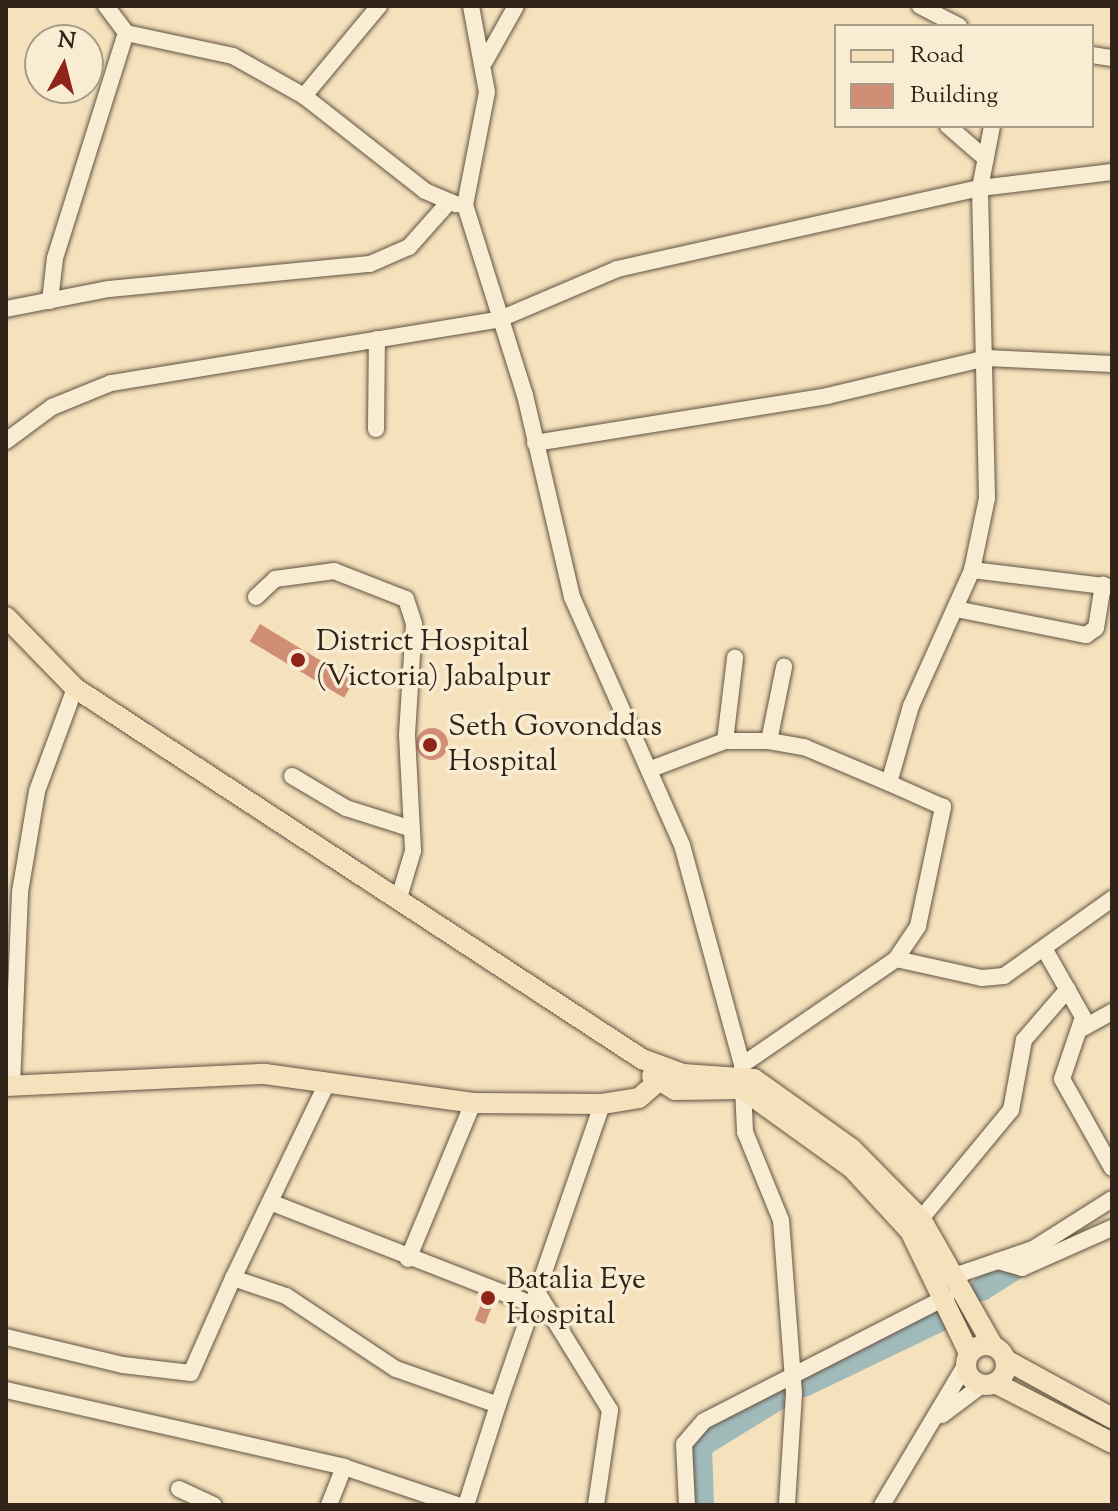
<!DOCTYPE html>
<html>
<head>
<meta charset="utf-8">
<style>
  body { margin:0 }
  #map { position:relative; width:1118px; height:1511px; overflow:hidden; background:#f5e1bc; font-family:"Sorts Mill Goudy",serif }
  div>[style] { position:absolute }
  .river>* { height:24px; margin:-12px; padding:0 12px; transform-origin:12px; border-radius:12px; background:#a1bbbb }
  .building>* { inset:0; background:#d18e77; transform-origin:0 0 }
  .round { border-radius:50% }
  .roads { filter:drop-shadow(0 0 2px #615342) drop-shadow(0 0 2px #615342) }
  .minor>* { height:16px; margin:-8px; padding:0 8px; transform-origin:8px; border-radius:8px; background:#f8ecd3 }
  .major>* { height:20px; margin:-10px; padding:0 10px; transform-origin:10px; border-radius:10px; background:#f5e1bc }
  .major>.ring { margin:-10px; padding:0; box-sizing:content-box; background:none; border:20px solid #f5e1bc; border-radius:50% }
  .dots>* { width:22px; height:22px; translate:-50% -50%; box-sizing:border-box; border:4px solid #f8ecd3; border-radius:50% }
  span { translate:-50% -50%; white-space:nowrap; text-align:center; line-height:1.15; -webkit-text-stroke:7px #f8ecd3; paint-order:stroke }
  .poi-label { font-size:30px; color:#30241a }
  .left { translate:0 -50%; text-align:left }
  .frame { position:absolute; inset:0; border:8px solid #30241a; pointer-events:none }
  .legend { position:absolute; left:834px; top:24px; width:260px; height:104px; box-sizing:border-box; background:#f8ecd3; border:2px solid #a89c89; margin:0; padding:10px 14px; list-style:none; font-size:24px; color:#30241a }
  .legend li { display:flex; align-items:center; gap:16px; height:40px }
  .legend b { width:40px; border:2px solid #a89c89 }
  .north { position:absolute; left:24px; top:24px; width:80px; height:80px; box-sizing:border-box; background:#f8ecd3; border:2px solid #a89c89; border-radius:50%; rotate:7deg; font-size:22px; font-weight:700; line-height:32px; text-align:center; color:#30241a }
  .north::after { content:''; display:block; margin:auto; width:28px; height:36px; background:#8f2418; clip-path:polygon(50% 0,100% 100%,50% 72%,0 100%) }
</style>
</head>
<body>
<div id="map">
  <div class="river">
    <i style="left:982px;top:1289px;width:43px;rotate:-32.6deg"></i>
    <i style="left:804px;top:1385px;width:152px;rotate:-25.7deg"></i>
    <i style="left:702px;top:1505px;width:59px;rotate:-91.9deg"></i>
    <i style="left:700px;top:1446px;width:97px;rotate:-31.6deg"></i>
  </div>
  <div class="building">
    <i style="left:260px;top:624px;width:110px;height:20px;rotate:31deg"></i>
    <i class="round" style="left:416px;top:728px;width:32px;height:32px"></i>
    <i style="left:484px;top:1297px;width:11px;height:25px;rotate:22deg"></i>
  </div>
  <div class="roads">
    <div class="minor">
      <i style="left:106px;top:6px;width:34px;rotate:53deg"></i>
      <i style="left:126px;top:33px;width:109px;rotate:12.1deg"></i>
      <i style="left:233px;top:56px;width:81px;rotate:29.4deg"></i>
      <i style="left:304px;top:96px;width:154px;rotate:38.1deg"></i>
      <i style="left:425px;top:191px;width:34px;rotate:23deg"></i>
      <i style="left:471px;top:6px;width:87px;rotate:79.5deg"></i>
      <i style="left:487px;top:92px;width:115px;rotate:101deg"></i>
      <i style="left:465px;top:205px;width:199px;rotate:72.5deg"></i>
      <i style="left:525px;top:395px;width:207px;rotate:76.9deg"></i>
      <i style="left:572px;top:597px;width:271px;rotate:66.1deg"></i>
      <i style="left:682px;top:845px;width:228px;rotate:74.7deg"></i>
      <i style="left:742px;top:1065px;width:67px;rotate:87.4deg"></i>
      <i style="left:745px;top:1132px;width:95px;rotate:67.8deg"></i>
      <i style="left:781px;top:1220px;width:173px;rotate:85.7deg"></i>
      <i style="left:794px;top:1393px;width:112px;rotate:93.6deg"></i>
      <i style="left:920px;top:6px;width:44px;rotate:27.1deg"></i>
      <i style="left:1092px;top:55px;width:20px;rotate:9deg"></i>
      <i style="left:485px;top:61px;width:63px;rotate:-60.6deg"></i>
      <i style="left:304px;top:96px;width:117px;rotate:-50.2deg"></i>
      <i style="left:948px;top:126px;width:50px;rotate:41deg"></i>
      <i style="left:50px;top:301px;width:43px;rotate:-83.4deg"></i>
      <i style="left:55px;top:258px;width:236px;rotate:-72.5deg"></i>
      <i style="left:6px;top:309px;width:105px;rotate:-11deg"></i>
      <i style="left:109px;top:289px;width:262px;rotate:-5.5deg"></i>
      <i style="left:370px;top:264px;width:43px;rotate:-23.6deg"></i>
      <i style="left:409px;top:247px;width:59px;rotate:-48.4deg"></i>
      <i style="left:376px;top:429px;width:90px;rotate:-89.4deg"></i>
      <i style="left:6px;top:441px;width:57px;rotate:-36.5deg"></i>
      <i style="left:52px;top:407px;width:64px;rotate:-22.1deg"></i>
      <i style="left:111px;top:383px;width:394px;rotate:-9.3deg"></i>
      <i style="left:500px;top:319px;width:127px;rotate:-23.1deg"></i>
      <i style="left:617px;top:269px;width:372px;rotate:-12.6deg"></i>
      <i style="left:980px;top:188px;width:133px;rotate:-6.9deg"></i>
      <i style="left:535px;top:443px;width:296px;rotate:-9.1deg"></i>
      <i style="left:827px;top:396px;width:164px;rotate:-13.4deg"></i>
      <i style="left:987px;top:358px;width:125px;rotate:2.7deg"></i>
      <i style="left:972px;top:570px;width:141px;rotate:6.9deg"></i>
      <i style="left:256px;top:597px;width:26px;rotate:-43deg"></i>
      <i style="left:275px;top:579px;width:60px;rotate:-7.7deg"></i>
      <i style="left:334px;top:571px;width:77px;rotate:21.3deg"></i>
      <i style="left:406px;top:599px;width:25px;rotate:72deg"></i>
      <i style="left:414px;top:623px;width:112px;rotate:93.6deg"></i>
      <i style="left:407px;top:735px;width:116px;rotate:87deg"></i>
      <i style="left:413px;top:851px;width:52px;rotate:106.7deg"></i>
      <i style="left:956px;top:609px;width:133px;rotate:11.3deg"></i>
      <i style="left:1086px;top:635px;width:12px;rotate:-35deg"></i>
      <i style="left:1096px;top:628px;width:44px;rotate:-80.8deg"></i>
      <i style="left:725px;top:741px;width:84px;rotate:-83.1deg"></i>
      <i style="left:769px;top:741px;width:76px;rotate:-78.5deg"></i>
      <i style="left:651px;top:769px;width:79px;rotate:-20.7deg"></i>
      <i style="left:725px;top:741px;width:44px"></i>
      <i style="left:769px;top:741px;width:36px;rotate:10deg"></i>
      <i style="left:804px;top:747px;width:92px;rotate:23deg"></i>
      <i style="left:292px;top:776px;width:63px;rotate:30.7deg"></i>
      <i style="left:346px;top:808px;width:69px;rotate:17.7deg"></i>
      <i style="left:1045px;top:950px;width:77px;rotate:60.4deg"></i>
      <i style="left:1083px;top:1017px;width:65px;rotate:108.7deg"></i>
      <i style="left:1062px;top:1079px;width:102px;rotate:60.7deg"></i>
      <i style="left:896px;top:959px;width:88px;rotate:12.5deg"></i>
      <i style="left:982px;top:978px;width:22px;rotate:-5deg"></i>
      <i style="left:1004px;top:976px;width:133px;rotate:-35.5deg"></i>
      <i style="left:1083px;top:1028px;width:33px;rotate:-29deg"></i>
      <i style="left:742px;top:1065px;width:187px;rotate:-34.5deg"></i>
      <i style="left:896px;top:959px;width:40px;rotate:-56deg"></i>
      <i style="left:918px;top:926px;width:122px;rotate:-78.1deg"></i>
      <i style="left:943px;top:807px;width:59px;rotate:-156deg"></i>
      <i style="left:889px;top:783px;width:80px;rotate:-74.1deg"></i>
      <i style="left:911px;top:706px;width:149px;rotate:-65.8deg"></i>
      <i style="left:972px;top:570px;width:74px;rotate:-78.2deg"></i>
      <i style="left:987px;top:498px;width:310px;rotate:-91.3deg"></i>
      <i style="left:980px;top:188px;width:63px;rotate:-79deg"></i>
      <i style="left:328px;top:1081px;width:219px;rotate:115.7deg"></i>
      <i style="left:233px;top:1278px;width:56px;rotate:18.8deg"></i>
      <i style="left:286px;top:1296px;width:132px;rotate:33.6deg"></i>
      <i style="left:396px;top:1369px;width:108px;rotate:19.4deg"></i>
      <i style="left:498px;top:1405px;width:105px;rotate:107.7deg"></i>
      <i style="left:12px;top:1085px;width:193px;rotate:-87.6deg"></i>
      <i style="left:20px;top:892px;width:102px;rotate:-80.4deg"></i>
      <i style="left:37px;top:791px;width:110px;rotate:-69.7deg"></i>
      <i style="left:270px;top:1202px;width:278px;rotate:21.3deg"></i>
      <i style="left:915px;top:1226px;width:151px;rotate:-50.4deg"></i>
      <i style="left:1011px;top:1110px;width:71px;rotate:-79.5deg"></i>
      <i style="left:1024px;top:1040px;width:67px;rotate:-49.2deg"></i>
      <i style="left:408px;top:1259px;width:169px;rotate:-67.4deg"></i>
      <i style="left:998px;top:1261px;width:25px;rotate:16deg"></i>
      <i style="left:1022px;top:1268px;width:98px;rotate:-24deg"></i>
      <i style="left:951px;top:1277px;width:87px;rotate:-18.9deg"></i>
      <i style="left:1033px;top:1249px;width:93px;rotate:-32.3deg"></i>
      <i style="left:534px;top:1287px;width:145px;rotate:58.3deg"></i>
      <i style="left:610px;top:1410px;width:96px;rotate:98.4deg"></i>
      <i style="left:6px;top:1337px;width:120px;rotate:13.5deg"></i>
      <i style="left:123px;top:1365px;width:68px;rotate:6.7deg"></i>
      <i style="left:191px;top:1373px;width:104px;rotate:-66.1deg"></i>
      <i style="left:6px;top:1390px;width:347px;rotate:12.8deg"></i>
      <i style="left:344px;top:1467px;width:119px;rotate:18.6deg"></i>
      <i style="left:498px;top:1405px;width:318px;rotate:-70.9deg"></i>
      <i style="left:942px;top:1415px;width:50px;rotate:-36.9deg"></i>
      <i style="left:179px;top:1489px;width:38px;rotate:25deg"></i>
      <i style="left:329px;top:1505px;width:41px;rotate:-68.5deg"></i>
      <i style="left:687px;top:1505px;width:61px;rotate:-92.8deg"></i>
      <i style="left:684px;top:1444px;width:30px;rotate:-49deg"></i>
      <i style="left:704px;top:1421px;width:272px;rotate:-27.1deg"></i>
      <i style="left:882px;top:1505px;width:162px;rotate:-59.2deg"></i>
    </div>
    <div class="major">
      <i style="left:6px;top:617px;width:99px;rotate:45.8deg"></i>
      <i style="left:75px;top:688px;width:678px;rotate:33.2deg"></i>
      <i style="left:642px;top:1059px;width:44px;rotate:20.1deg"></i>
      <i style="left:683px;top:1074px;width:71px;rotate:4deg"></i>
      <i style="left:754px;top:1079px;width:120px;rotate:35.5deg"></i>
      <i style="left:852px;top:1149px;width:98px;rotate:45.4deg"></i>
      <i style="left:921px;top:1219px;width:146px;rotate:60.4deg"></i>
      <i style="left:652px;top:1076px;width:27px;rotate:31deg"></i>
      <i style="left:675px;top:1090px;width:67px;rotate:-0.9deg"></i>
      <i style="left:742px;top:1089px;width:135px;rotate:35.7deg"></i>
      <i style="left:852px;top:1168px;width:86px;rotate:47.4deg"></i>
      <i style="left:910px;top:1231px;width:136px;rotate:64.2deg"></i>
      <i style="left:6px;top:1086px;width:259px;rotate:-2.7deg"></i>
      <i style="left:265px;top:1074px;width:210px;rotate:7.9deg"></i>
      <i style="left:473px;top:1103px;width:129px;rotate:0.4deg"></i>
      <i style="left:602px;top:1104px;width:37px;rotate:-9deg"></i>
      <i style="left:639px;top:1098px;width:40px;rotate:-41deg"></i>
      <i class="ring" style="left:966px;top:1345px;width:20px;height:20px"></i>
      <i style="left:1006px;top:1360px;width:121px;rotate:28.7deg"></i>
      <i style="left:995px;top:1383px;width:131px;rotate:27.1deg"></i>
    </div>
  </div>
  <div class="dots">
    <i style="left:298px;top:660px;background:#8f2418"></i>
    <i style="left:430px;top:745px;background:#8f2418"></i>
    <i style="left:488px;top:1298px;background:#8f2418"></i>
  </div>
  <div class="poi-label">
    <span class="left" style="left:316px;top:660px">District Hospital<br>(Victoria) Jabalpur</span>
    <span class="left" style="left:448px;top:745px">Seth Govonddas<br>Hospital</span>
    <span class="left" style="left:506px;top:1298px">Batalia Eye<br>Hospital</span>
  </div>
  <div class="frame"></div>
  <ul class="legend">
  <li><b style="height:10px;background:#f5e1bc"></b>Road</li>
  <li><b style="height:22px;background:#d18e77"></b>Building</li>
  </ul>
  <div class="north">N</div>
</div>
</body>
</html>
